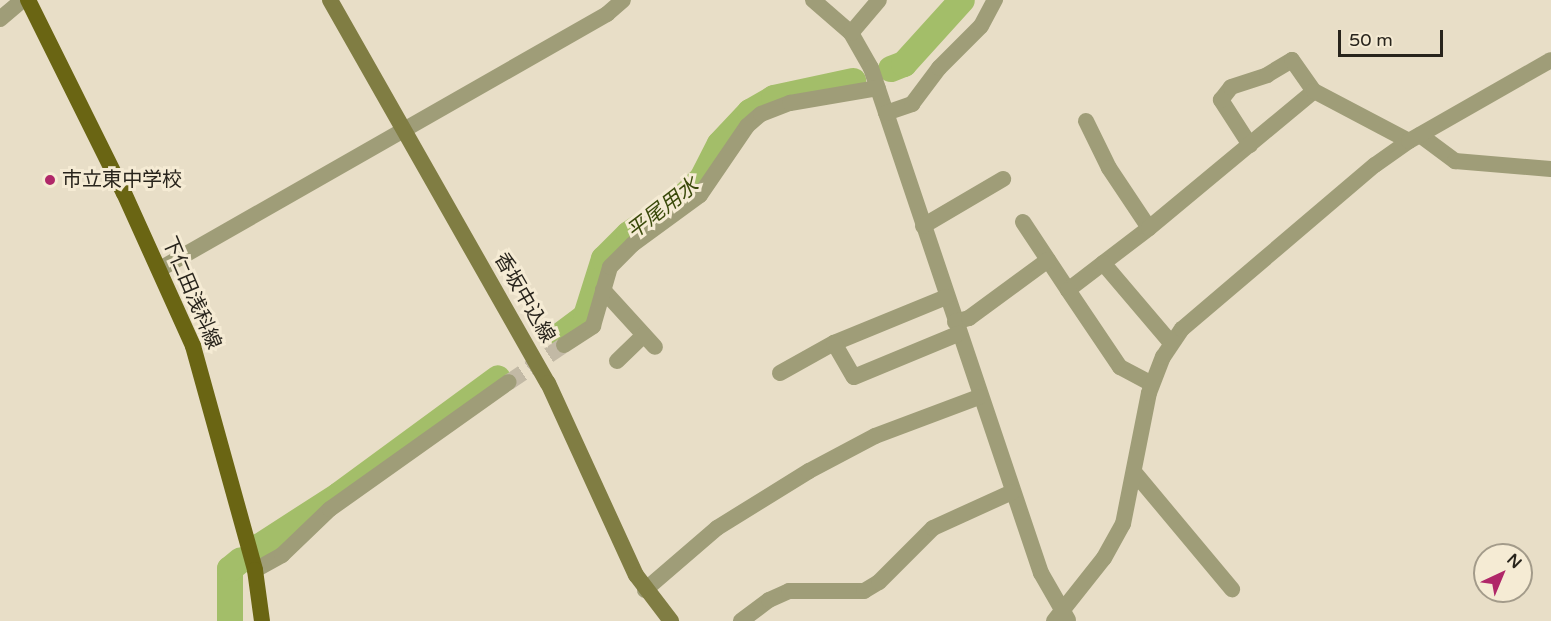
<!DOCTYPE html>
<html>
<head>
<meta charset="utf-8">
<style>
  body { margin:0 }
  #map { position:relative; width:1551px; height:621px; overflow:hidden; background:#e8dec7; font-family:"Varela Round","Noto Sans JP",sans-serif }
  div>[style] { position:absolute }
  .river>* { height:26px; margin:-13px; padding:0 13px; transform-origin:13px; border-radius:13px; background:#a3be69 }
  .minor-tunnel>* { height:16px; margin-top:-8px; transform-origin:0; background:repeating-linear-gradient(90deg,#c2b9a5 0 16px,transparent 0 24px) }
  .minor>* { height:16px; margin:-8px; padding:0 8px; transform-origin:8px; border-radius:8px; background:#9f9d78 }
  .secondary>* { height:16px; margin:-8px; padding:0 8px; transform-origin:8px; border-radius:8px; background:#807d43 }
  .primary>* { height:16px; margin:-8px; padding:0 8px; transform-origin:8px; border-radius:8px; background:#6a6513 }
  .dots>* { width:16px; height:16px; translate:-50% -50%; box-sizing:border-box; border:3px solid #f5ebd4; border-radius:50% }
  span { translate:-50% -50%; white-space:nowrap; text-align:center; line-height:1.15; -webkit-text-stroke:6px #f5ebd4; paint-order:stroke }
  .poi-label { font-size:20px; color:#28241c }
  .left { translate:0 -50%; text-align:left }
  .street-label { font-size:20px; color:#28241c }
  .water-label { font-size:21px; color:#3a4a0a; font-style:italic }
  .north { position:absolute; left:1473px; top:543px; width:60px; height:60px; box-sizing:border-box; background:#f5ebd4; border:2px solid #a39b8a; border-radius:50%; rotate:44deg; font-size:16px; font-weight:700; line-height:24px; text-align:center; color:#28241c }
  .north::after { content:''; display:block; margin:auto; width:21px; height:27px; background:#b02769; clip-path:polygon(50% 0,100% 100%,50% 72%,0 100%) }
  .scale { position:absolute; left:1338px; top:30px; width:105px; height:27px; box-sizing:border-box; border:3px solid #28241c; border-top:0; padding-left:8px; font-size:18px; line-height:21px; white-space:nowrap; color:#28241c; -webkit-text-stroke:4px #f5ebd4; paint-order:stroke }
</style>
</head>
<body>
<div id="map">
  <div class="river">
    <i style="left:891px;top:69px;width:14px;rotate:-21deg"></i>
    <i style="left:904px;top:64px;width:86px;rotate:-47.8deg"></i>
    <i style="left:561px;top:335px;width:31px;rotate:-37deg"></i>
    <i style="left:586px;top:316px;width:60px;rotate:-72.5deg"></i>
    <i style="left:604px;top:259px;width:35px;rotate:-45deg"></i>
    <i style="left:629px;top:234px;width:63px;rotate:-33.9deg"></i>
    <i style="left:681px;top:199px;width:29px;rotate:-44deg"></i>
    <i style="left:702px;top:179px;width:39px;rotate:-63deg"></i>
    <i style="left:720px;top:144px;width:44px;rotate:-46.8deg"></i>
    <i style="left:750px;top:112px;width:28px;rotate:-30deg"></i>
    <i style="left:774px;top:98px;width:81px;rotate:-12.1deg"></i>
    <i style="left:260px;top:546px;width:94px;rotate:-32.8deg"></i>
    <i style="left:339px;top:495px;width:197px;rotate:-36.3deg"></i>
    <i style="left:230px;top:621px;width:52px;rotate:-90deg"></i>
    <i style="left:230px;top:569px;width:14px;rotate:-39deg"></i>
  </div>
  <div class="minor-tunnel">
    <i style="left:509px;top:382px;width:66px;rotate:-33.9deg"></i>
  </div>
  <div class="minor">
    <i style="left:813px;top:0;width:50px;rotate:41deg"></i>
    <i style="left:851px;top:33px;width:40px;rotate:60.3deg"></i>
    <i style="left:871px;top:68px;width:533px;rotate:71.4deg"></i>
    <i style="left:1041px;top:573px;width:54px;rotate:60.1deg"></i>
    <i style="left:0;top:19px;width:30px;rotate:-40deg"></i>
    <i style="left:851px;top:33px;width:43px;rotate:-49.7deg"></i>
    <i style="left:886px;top:113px;width:28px;rotate:-19deg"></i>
    <i style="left:912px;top:104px;width:45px;rotate:-53.1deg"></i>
    <i style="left:939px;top:68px;width:59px;rotate:-45deg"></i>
    <i style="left:981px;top:26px;width:30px;rotate:-62deg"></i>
    <i style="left:1086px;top:121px;width:52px;rotate:63.9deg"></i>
    <i style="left:1109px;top:168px;width:72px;rotate:56.3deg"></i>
    <i style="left:1420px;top:135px;width:44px;rotate:36.6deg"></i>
    <i style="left:1455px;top:161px;width:96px;rotate:4.8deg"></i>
    <i style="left:1250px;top:145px;width:54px;rotate:-122.8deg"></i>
    <i style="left:1221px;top:100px;width:16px;rotate:-52deg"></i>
    <i style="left:1231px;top:87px;width:38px;rotate:-18deg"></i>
    <i style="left:1267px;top:75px;width:29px;rotate:-31deg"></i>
    <i style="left:1292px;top:60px;width:38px;rotate:55deg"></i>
    <i style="left:1023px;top:222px;width:82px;rotate:56.5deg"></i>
    <i style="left:1068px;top:290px;width:102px;rotate:-37.4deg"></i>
    <i style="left:1149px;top:228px;width:214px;rotate:-39.7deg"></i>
    <i style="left:1314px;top:91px;width:107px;rotate:27.8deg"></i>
    <i style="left:923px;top:226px;width:93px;rotate:-30.4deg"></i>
    <i style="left:1103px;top:263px;width:105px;rotate:49.6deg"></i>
    <i style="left:160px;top:269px;width:515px;rotate:-29.7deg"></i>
    <i style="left:607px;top:14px;width:21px;rotate:-41deg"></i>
    <i style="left:603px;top:290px;width:77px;rotate:47.6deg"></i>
    <i style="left:1068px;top:290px;width:93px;rotate:56deg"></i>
    <i style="left:1120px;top:367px;width:36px;rotate:28deg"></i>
    <i style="left:955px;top:322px;width:15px;rotate:-16deg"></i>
    <i style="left:969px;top:318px;width:98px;rotate:-36.3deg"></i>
    <i style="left:834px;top:343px;width:121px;rotate:-22.3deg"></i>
    <i style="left:564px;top:345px;width:35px;rotate:-33deg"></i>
    <i style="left:593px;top:326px;width:61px;rotate:-73.9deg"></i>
    <i style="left:610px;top:267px;width:33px;rotate:-45deg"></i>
    <i style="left:633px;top:244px;width:83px;rotate:-36.2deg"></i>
    <i style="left:700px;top:195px;width:83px;rotate:-55.7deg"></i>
    <i style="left:747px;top:126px;width:18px;rotate:-41deg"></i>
    <i style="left:761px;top:114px;width:31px;rotate:-21deg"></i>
    <i style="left:790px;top:103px;width:89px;rotate:-9.7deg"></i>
    <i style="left:617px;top:361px;width:37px;rotate:-44deg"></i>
    <i style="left:780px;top:373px;width:62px;rotate:-29.1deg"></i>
    <i style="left:834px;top:343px;width:39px;rotate:60deg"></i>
    <i style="left:854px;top:377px;width:113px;rotate:-22.5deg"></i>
    <i style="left:1134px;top:472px;width:153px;rotate:50.1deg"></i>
    <i style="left:255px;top:570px;width:31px;rotate:-29deg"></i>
    <i style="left:282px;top:555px;width:66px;rotate:-43.8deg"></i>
    <i style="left:330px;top:509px;width:219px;rotate:-35.4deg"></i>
    <i style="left:645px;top:590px;width:95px;rotate:-40.7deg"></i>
    <i style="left:717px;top:528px;width:108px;rotate:-31.8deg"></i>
    <i style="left:809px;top:471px;width:75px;rotate:-27.9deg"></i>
    <i style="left:875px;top:436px;width:111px;rotate:-20.6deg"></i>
    <i style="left:741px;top:621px;width:35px;rotate:-37deg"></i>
    <i style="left:769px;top:600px;width:22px;rotate:-24deg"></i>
    <i style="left:789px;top:591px;width:75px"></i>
    <i style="left:864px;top:591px;width:17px;rotate:-31deg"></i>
    <i style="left:879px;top:582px;width:76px;rotate:-45deg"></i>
    <i style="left:933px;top:528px;width:87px;rotate:-24.5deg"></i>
    <i style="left:1054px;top:621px;width:80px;rotate:-51.6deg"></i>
    <i style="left:1104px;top:558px;width:39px;rotate:-61deg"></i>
    <i style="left:1123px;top:524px;width:134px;rotate:-78.8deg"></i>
    <i style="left:1149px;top:393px;width:39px;rotate:-69deg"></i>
    <i style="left:1163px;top:357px;width:34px;rotate:-56deg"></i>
    <i style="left:1182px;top:329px;width:253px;rotate:-40.4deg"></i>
    <i style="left:1375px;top:165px;width:42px;rotate:-35.2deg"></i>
    <i style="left:1409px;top:141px;width:163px;rotate:-29.7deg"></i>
  </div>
  <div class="secondary">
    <i style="left:330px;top:0;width:441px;rotate:60.4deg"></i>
    <i style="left:548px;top:383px;width:211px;rotate:65.4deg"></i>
    <i style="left:636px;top:575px;width:58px;rotate:52.7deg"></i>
  </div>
  <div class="primary">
    <i style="left:28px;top:0;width:216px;rotate:63.6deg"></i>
    <i style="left:124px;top:193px;width:168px;rotate:65.7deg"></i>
    <i style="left:193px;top:346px;width:232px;rotate:74.5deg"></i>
    <i style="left:255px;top:570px;width:51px;rotate:82.2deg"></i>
  </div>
  <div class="dots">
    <i style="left:50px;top:180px;background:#b02769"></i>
  </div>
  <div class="poi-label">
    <span class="left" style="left:62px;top:180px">市立東中学校</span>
  </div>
  <div class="street-label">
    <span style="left:191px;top:293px;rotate:67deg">下仁田浅科線</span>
    <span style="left:524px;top:298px;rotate:60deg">香坂中込線</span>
  </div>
  <div class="water-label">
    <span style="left:663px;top:209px;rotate:-38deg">平尾用水</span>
  </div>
  <div class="north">N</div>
  <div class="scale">50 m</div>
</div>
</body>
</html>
